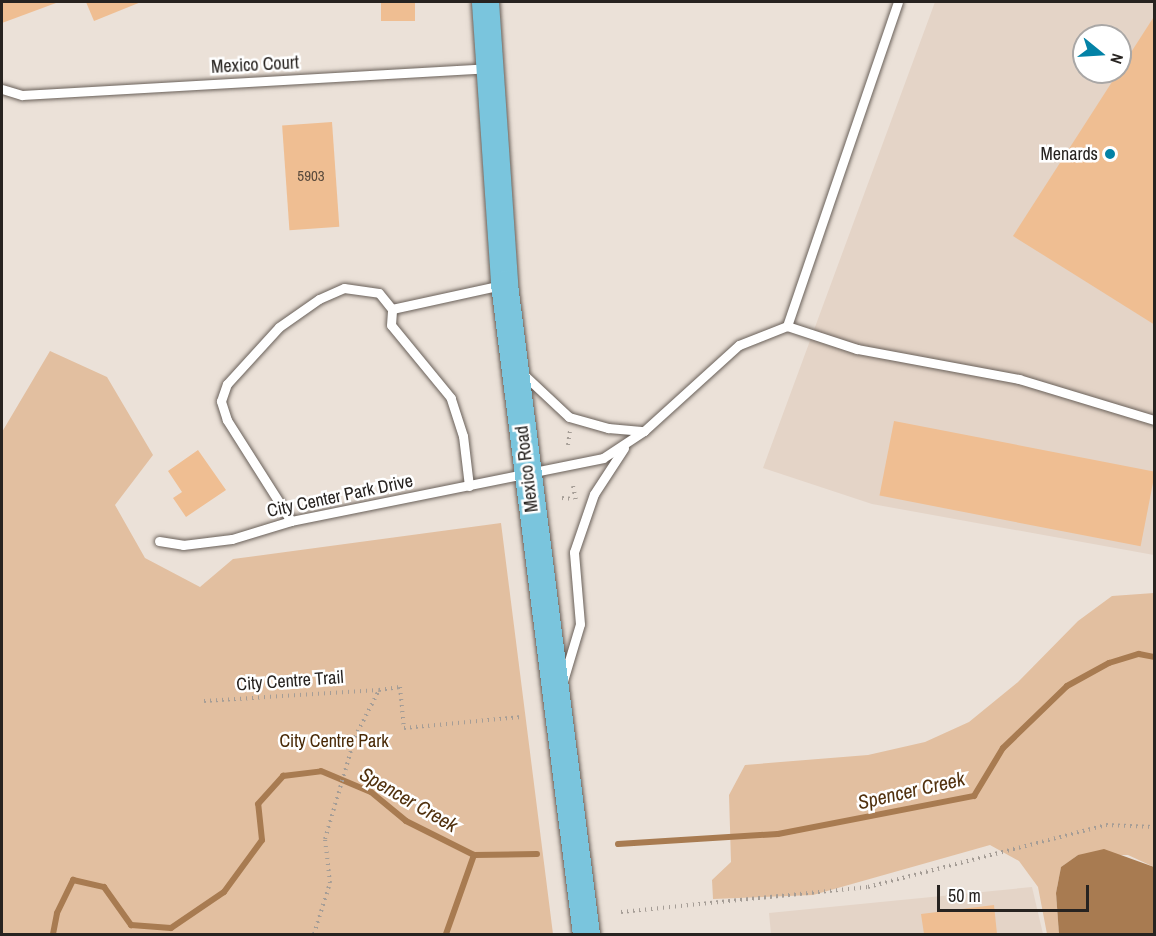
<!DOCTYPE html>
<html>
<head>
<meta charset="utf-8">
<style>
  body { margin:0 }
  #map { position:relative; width:1156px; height:936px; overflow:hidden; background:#ebe1d8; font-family:"Archivo Narrow",sans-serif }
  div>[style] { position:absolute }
  .built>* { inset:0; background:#e4d4c7 }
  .green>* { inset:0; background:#e2bfa0 }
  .water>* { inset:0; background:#a87b51 }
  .stream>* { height:6px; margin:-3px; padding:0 3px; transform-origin:3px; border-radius:3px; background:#a87b51 }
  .building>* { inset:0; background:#efbe92; transform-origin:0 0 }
  .path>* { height:4px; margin-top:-2px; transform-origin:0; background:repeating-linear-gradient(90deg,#a59d96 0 1.5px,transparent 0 6px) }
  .roads { filter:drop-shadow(0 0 2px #696059) drop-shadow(0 0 2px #696059) }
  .lane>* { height:9px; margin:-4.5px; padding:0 4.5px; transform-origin:4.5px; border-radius:4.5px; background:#fff }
  .primary>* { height:27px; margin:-13.5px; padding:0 13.5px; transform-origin:13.5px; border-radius:13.5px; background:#7ac5dd }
  .dots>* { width:16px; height:16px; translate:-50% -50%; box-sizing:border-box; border:3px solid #fff; border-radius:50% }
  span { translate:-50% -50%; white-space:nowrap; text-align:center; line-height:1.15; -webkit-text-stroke:5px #fff; paint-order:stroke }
  .number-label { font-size:15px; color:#594a3c }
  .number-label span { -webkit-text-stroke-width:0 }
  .street-label { font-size:18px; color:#272320 }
  .poi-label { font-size:18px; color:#272320 }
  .right { translate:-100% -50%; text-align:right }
  .park-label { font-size:18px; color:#482805 }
  .water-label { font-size:20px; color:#51310e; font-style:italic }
  .frame { position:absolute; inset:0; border:3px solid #272320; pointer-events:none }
  .north { position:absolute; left:1072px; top:24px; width:60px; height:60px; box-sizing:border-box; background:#fff; border:2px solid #a9a7a6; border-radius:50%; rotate:108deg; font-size:16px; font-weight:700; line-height:24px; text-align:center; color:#272320 }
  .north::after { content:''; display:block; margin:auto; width:21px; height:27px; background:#0382a6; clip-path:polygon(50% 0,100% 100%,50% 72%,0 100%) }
  .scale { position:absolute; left:937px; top:885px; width:152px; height:27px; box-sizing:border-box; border:3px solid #272320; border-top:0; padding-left:8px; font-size:18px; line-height:21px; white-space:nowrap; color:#272320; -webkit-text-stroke:4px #fff; paint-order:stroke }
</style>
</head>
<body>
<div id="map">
  <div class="built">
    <i style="clip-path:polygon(evenodd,935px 2px,1154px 2px,1154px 555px,872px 504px,763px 468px,935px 2px,1084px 36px,1120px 36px,1120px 72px,1084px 72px,1084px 36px)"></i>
    <i style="clip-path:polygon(1032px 887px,1043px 934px,771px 934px,769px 913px)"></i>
  </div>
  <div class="green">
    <i style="clip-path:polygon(50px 351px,107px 377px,153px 455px,115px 505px,145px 558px,200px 587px,233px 559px,501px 523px,553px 934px,2px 934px,2px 432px)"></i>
    <i style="clip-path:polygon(1154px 593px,1154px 867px,1128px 855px,1078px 855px,1061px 867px,1056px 893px,1059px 934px,1047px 934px,1038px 887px,1019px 861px,990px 845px,813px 895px,713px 899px,712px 880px,731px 862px,729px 795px,745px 765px,868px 755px,925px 742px,969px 722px,1018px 682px,1078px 621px,1112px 596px)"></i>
  </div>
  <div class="water">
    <i style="clip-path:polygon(1104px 849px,1154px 867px,1154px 934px,1059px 934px,1056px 893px,1061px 867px,1078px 855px)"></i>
  </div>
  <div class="stream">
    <i style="left:618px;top:844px;width:160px;rotate:-3.6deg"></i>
    <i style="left:778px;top:834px;width:200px;rotate:-11deg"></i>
    <i style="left:974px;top:796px;width:56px;rotate:-58.9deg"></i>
    <i style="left:1003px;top:748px;width:89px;rotate:-44.1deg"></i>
    <i style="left:1067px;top:686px;width:48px;rotate:-28.7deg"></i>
    <i style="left:1109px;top:663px;width:31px;rotate:-17deg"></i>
    <i style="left:1139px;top:654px;width:15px;rotate:11deg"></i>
    <i style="left:53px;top:934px;width:21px;rotate:-79deg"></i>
    <i style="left:57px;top:913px;width:37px;rotate:-64deg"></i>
    <i style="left:73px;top:880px;width:32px;rotate:13deg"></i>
    <i style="left:104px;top:887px;width:47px;rotate:54.6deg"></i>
    <i style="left:131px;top:925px;width:40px;rotate:4.3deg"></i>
    <i style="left:171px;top:928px;width:64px;rotate:-34.2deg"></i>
    <i style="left:224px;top:892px;width:64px;rotate:-53.8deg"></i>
    <i style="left:262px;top:840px;width:36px;rotate:-96deg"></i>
    <i style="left:258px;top:804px;width:38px;rotate:-48deg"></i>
    <i style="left:283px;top:776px;width:38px;rotate:-7deg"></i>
    <i style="left:321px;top:771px;width:54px;rotate:22.8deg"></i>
    <i style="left:371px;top:792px;width:45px;rotate:39.6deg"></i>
    <i style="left:406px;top:821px;width:76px;rotate:26.6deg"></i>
    <i style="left:474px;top:855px;width:63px;rotate:-0.9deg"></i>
    <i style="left:446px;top:934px;width:84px;rotate:-70.5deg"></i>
  </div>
  <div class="building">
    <i style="clip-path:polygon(2px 2px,55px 2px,56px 3px,2px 23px)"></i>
    <i style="clip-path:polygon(86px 2px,141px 2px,94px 21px)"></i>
    <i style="left:381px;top:2px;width:34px;height:19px"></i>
    <i style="clip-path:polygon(1155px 15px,1155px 325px,1013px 236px)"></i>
    <i style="left:332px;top:122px;width:105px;height:50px;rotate:86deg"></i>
    <i style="left:894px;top:421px;width:266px;height:76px;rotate:11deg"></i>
    <i style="clip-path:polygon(198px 450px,226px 490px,186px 517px,173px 498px,182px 492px,168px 471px)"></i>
    <i style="clip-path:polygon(994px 905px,997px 934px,924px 934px,921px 914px)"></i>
  </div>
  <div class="path">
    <i style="left:568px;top:445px;width:14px;rotate:-82deg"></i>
    <i style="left:573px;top:486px;width:16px;rotate:79deg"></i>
    <i style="left:562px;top:498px;width:12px;rotate:5deg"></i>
    <i style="left:204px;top:701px;width:175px;rotate:-3.6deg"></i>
    <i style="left:621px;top:912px;width:248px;rotate:-5.8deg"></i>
    <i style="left:868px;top:887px;width:246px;rotate:-14.6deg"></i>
    <i style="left:1106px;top:825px;width:48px;rotate:2.4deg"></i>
    <i style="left:314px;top:934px;width:53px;rotate:-72.6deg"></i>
    <i style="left:330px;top:883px;width:44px;rotate:-96.5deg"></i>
    <i style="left:325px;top:839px;width:106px;rotate:-73.6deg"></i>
    <i style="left:355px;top:737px;width:53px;rotate:-62.9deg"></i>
    <i style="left:379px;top:690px;width:21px;rotate:-8deg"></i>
    <i style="left:400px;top:687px;width:41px;rotate:84.4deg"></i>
    <i style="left:404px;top:728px;width:118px;rotate:-5.4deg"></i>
  </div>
  <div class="roads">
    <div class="lane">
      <i style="left:2px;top:89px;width:21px;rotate:17deg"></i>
      <i style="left:22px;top:95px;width:466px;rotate:-3.3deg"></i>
      <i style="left:787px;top:326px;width:342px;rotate:-71.1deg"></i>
      <i style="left:522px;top:373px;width:64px;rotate:43.1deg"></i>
      <i style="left:569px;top:417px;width:41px;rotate:15.8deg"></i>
      <i style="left:608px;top:428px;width:36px;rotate:5deg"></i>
      <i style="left:469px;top:486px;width:50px;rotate:-96.8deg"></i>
      <i style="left:463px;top:436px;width:40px;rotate:-108deg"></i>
      <i style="left:451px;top:398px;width:94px;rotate:-129.4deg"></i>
      <i style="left:391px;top:325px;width:16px;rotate:-86deg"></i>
      <i style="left:392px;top:309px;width:113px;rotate:-12.3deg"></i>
      <i style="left:291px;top:521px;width:120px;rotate:-122.4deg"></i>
      <i style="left:227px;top:420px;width:20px;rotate:-108deg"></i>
      <i style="left:221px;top:401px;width:18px;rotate:-71deg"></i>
      <i style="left:227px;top:384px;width:77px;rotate:-47.6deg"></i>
      <i style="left:279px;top:327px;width:49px;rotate:-35deg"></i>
      <i style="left:319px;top:299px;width:27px;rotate:-24deg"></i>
      <i style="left:344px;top:288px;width:35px;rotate:8deg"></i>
      <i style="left:379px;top:293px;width:21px;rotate:51deg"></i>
      <i style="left:159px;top:541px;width:24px;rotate:9deg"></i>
      <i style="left:183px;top:545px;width:49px;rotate:-7deg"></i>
      <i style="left:232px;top:539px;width:62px;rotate:-17deg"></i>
      <i style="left:291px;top:521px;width:318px;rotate:-11.4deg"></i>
      <i style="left:603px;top:458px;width:49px;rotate:-33.4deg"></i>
      <i style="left:644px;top:431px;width:128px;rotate:-42.2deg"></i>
      <i style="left:739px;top:345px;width:52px;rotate:-21.6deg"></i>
      <i style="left:787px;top:326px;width:74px;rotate:18.2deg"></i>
      <i style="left:857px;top:349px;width:165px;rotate:10.5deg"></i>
      <i style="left:1019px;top:379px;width:141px;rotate:16.9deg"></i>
      <i style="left:563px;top:681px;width:59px;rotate:-73.4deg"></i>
      <i style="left:580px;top:624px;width:72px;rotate:-94.8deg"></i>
      <i style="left:574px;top:552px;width:61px;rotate:-71deg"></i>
      <i style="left:594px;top:494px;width:55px;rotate:-56.9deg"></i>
    </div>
    <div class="primary">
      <i style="left:485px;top:2px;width:283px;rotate:86.1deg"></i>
      <i style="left:504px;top:284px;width:655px;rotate:82.81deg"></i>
    </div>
  </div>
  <div class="dots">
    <i style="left:1110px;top:154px;background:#0382a6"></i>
  </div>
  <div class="number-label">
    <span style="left:311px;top:176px">5903</span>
  </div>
  <div class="street-label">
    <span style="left:255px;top:65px;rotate:-3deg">Mexico Court</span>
    <span style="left:527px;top:469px;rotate:-97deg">Mexico Road</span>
    <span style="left:340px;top:496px;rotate:-12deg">City Center Park Drive</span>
    <span style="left:290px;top:681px;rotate:-4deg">City Centre Trail</span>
  </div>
  <div class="poi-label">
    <span class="right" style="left:1098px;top:154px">Menards</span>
  </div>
  <div class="park-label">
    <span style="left:334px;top:741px">City Centre Park</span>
  </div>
  <div class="water-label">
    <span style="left:911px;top:790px;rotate:-13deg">Spencer Creek</span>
    <span style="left:409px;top:799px;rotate:30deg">Spencer Creek</span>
  </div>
  <div class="frame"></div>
  <div class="north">N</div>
  <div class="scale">50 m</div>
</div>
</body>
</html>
